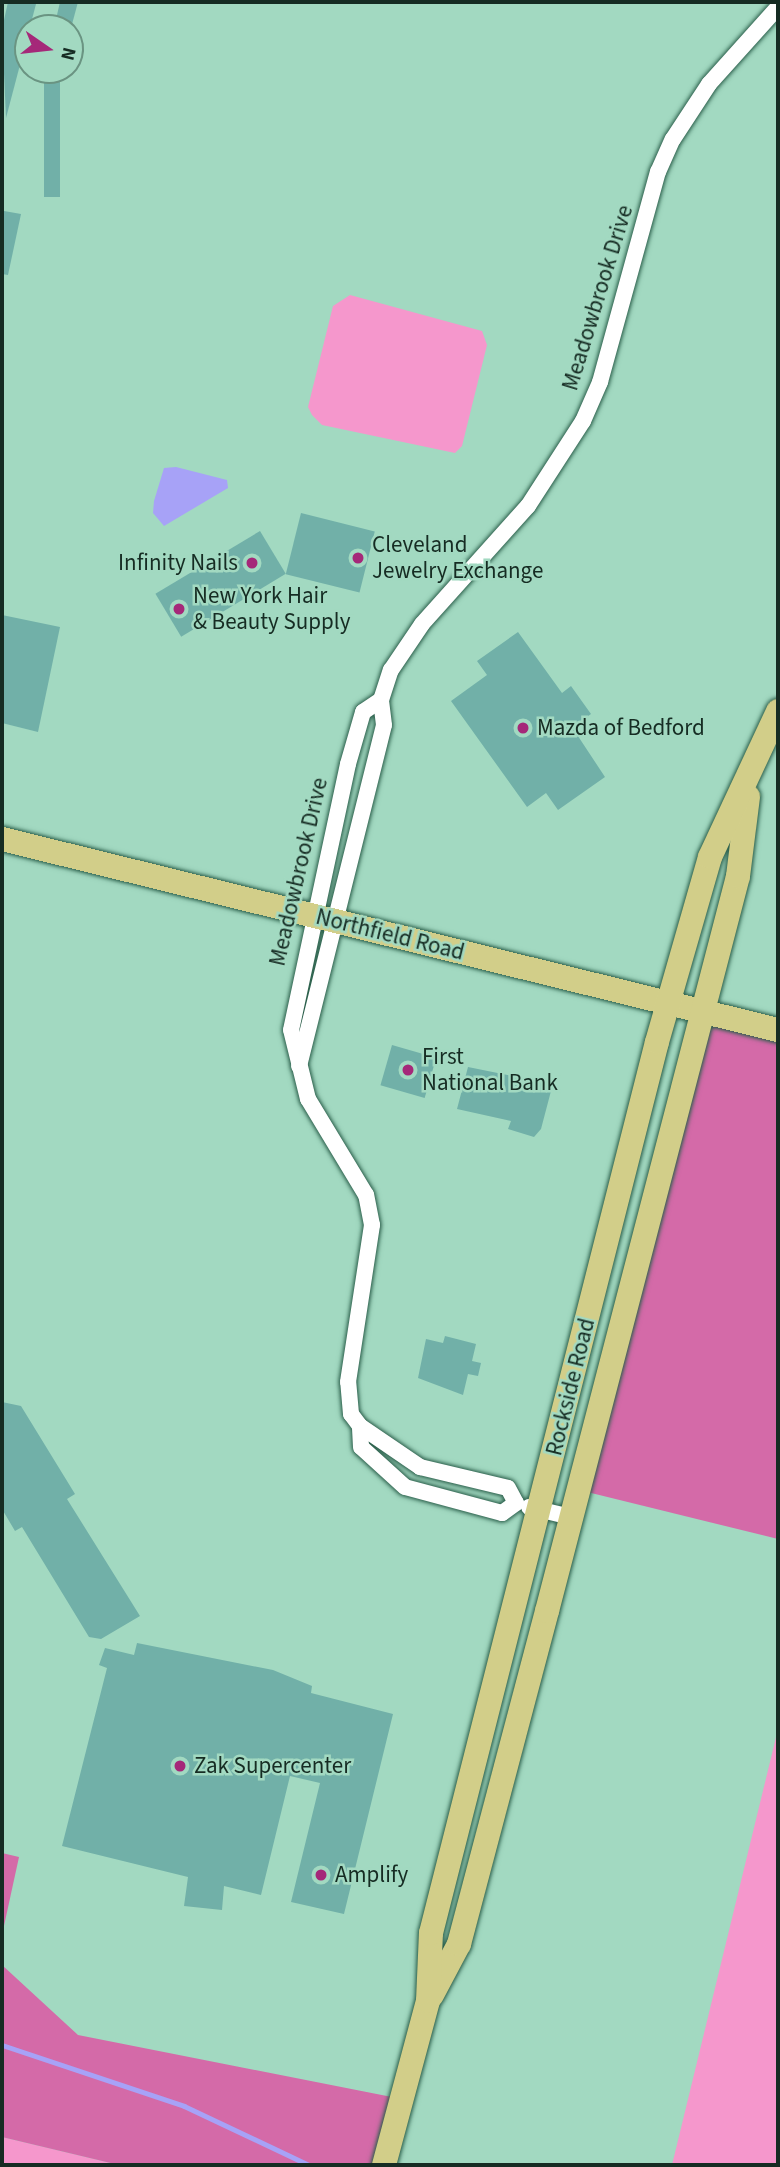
<!DOCTYPE html>
<html>
<head>
<meta charset="utf-8">
<style>
  body { margin:0 }
  #map { position:relative; width:780px; height:2167px; overflow:hidden; background:#a2d9c1; font-family:"Source Sans 3",sans-serif }
  div>[style] { position:absolute }
  .green>* { inset:0; background:#f597cc }
  .forest>* { inset:0; background:#d46aa8 }
  .water>* { inset:0; background:#a7a2f7 }
  .stream>* { height:5px; margin:-2.5px; padding:0 2.5px; transform-origin:2.5px; border-radius:2.5px; background:#a7a2f7 }
  .building>* { inset:0; background:#71b0a8; transform-origin:0 0 }
  .roads { filter:drop-shadow(0 0 2px #2a5e4a) drop-shadow(0 0 2px #2a5e4a) }
  .minor>* { height:16px; margin:-8px; padding:0 8px; transform-origin:8px; border-radius:8px; background:#fff }
  .primary>* { height:24px; margin:-12px; padding:0 12px; transform-origin:12px; border-radius:12px; background:#d2ce89 }
  .dots>* { width:19px; height:19px; translate:-50% -50%; box-sizing:border-box; border:4px solid #a2d9c1; border-radius:50% }
  span { translate:-50% -50%; white-space:nowrap; text-align:center; line-height:1.15; -webkit-text-stroke:5px #a2d9c1; paint-order:stroke }
  .street-label { font-size:23px; color:#162c23 }
  .poi-label { font-size:23px; color:#162c23 }
  .left { translate:0 -50%; text-align:left }
  .right { translate:-100% -50%; text-align:right }
  .frame { position:absolute; inset:0; border:4px solid #162c23; pointer-events:none }
  .north { position:absolute; left:14px; top:14px; width:70px; height:70px; box-sizing:border-box; background:#a2d9c1; border:2px solid #6a9482; border-radius:50%; rotate:104deg; font-size:19px; font-weight:700; line-height:28px; text-align:center; color:#162c23 }
  .north::after { content:''; display:block; margin:auto; width:24px; height:32px; background:#a52879; clip-path:polygon(50% 0,100% 100%,50% 72%,0 100%) }
</style>
</head>
<body>
<div id="map">
  <div class="green">
    <i style="clip-path:polygon(350px 295px,482px 331px,487px 345px,462px 446px,455px 453px,322px 425px,312px 415px,308px 407px,333px 306px)"></i>
    <i style="clip-path:polygon(778px 1729px,778px 2165px,672px 2165px)"></i>
    <i style="clip-path:polygon(2px 2137px,119px 2165px,2px 2165px)"></i>
  </div>
  <div class="forest">
    <i style="clip-path:polygon(701px 1012px,778px 1030px,778px 1539px,579px 1490px)"></i>
    <i style="clip-path:polygon(2px 1853px,19px 1857px,2px 1935px)"></i>
    <i style="clip-path:polygon(2px 1965px,78px 2035px,402px 2099px,384px 2165px,119px 2165px,2px 2137px)"></i>
  </div>
  <div class="water">
    <i style="clip-path:polygon(176px 467px,227px 480px,228px 488px,164px 526px,153px 513px,154px 501px,164px 468px)"></i>
  </div>
  <div class="stream">
    <i style="left:2px;top:2045px;width:192px;rotate:18.5deg"></i>
    <i style="left:184px;top:2106px;width:138px;rotate:25.3deg"></i>
  </div>
  <div class="building">
    <i style="clip-path:polygon(8px 2px,36px 4px,6px 118px,2px 29px)"></i>
    <i style="clip-path:polygon(60px 2px,78px 2px,71px 28px,54px 28px)"></i>
    <i style="left:44px;top:70px;width:16px;height:127px"></i>
    <i style="clip-path:polygon(4px 211px,21px 214px,8px 275px,2px 274px)"></i>
    <i style="left:301px;top:513px;width:76px;height:63px;rotate:14deg"></i>
    <i style="left:260px;top:531px;width:50px;height:122px;rotate:59deg"></i>
    <i style="clip-path:polygon(2px 615px,60px 627px,38px 732px,2px 723px)"></i>
    <i style="clip-path:polygon(518px 632px,562px 693px,571px 686px,591px 714px,572px 727px,605px 777px,558px 810px,546px 793px,527px 807px,451px 701px,487px 675px,477px 661px)"></i>
    <i style="left:392px;top:1045px;width:46px;height:42px;rotate:16deg"></i>
    <i style="clip-path:polygon(468px 1067px,546px 1083px,551px 1091px,541px 1129px,534px 1137px,508px 1129px,511px 1121px,457px 1109px)"></i>
    <i style="clip-path:polygon(445px 1336px,476px 1344px,472px 1361px,481px 1363px,478px 1376px,468px 1374px,463px 1395px,418px 1378px,426px 1339px,443px 1343px)"></i>
    <i style="clip-path:polygon(2px 1402px,21px 1406px,75px 1494px,67px 1499px,140px 1616px,101px 1639px,89px 1637px,22px 1527px,15px 1531px,2px 1509px)"></i>
    <i style="clip-path:polygon(137px 1643px,273px 1670px,312px 1686px,311px 1693px,393px 1714px,344px 1914px,291px 1902px,320px 1783px,290px 1776px,261px 1895px,224px 1886px,222px 1910px,184px 1906px,188px 1877px,62px 1846px,107px 1668px,99px 1665px,105px 1648px,134px 1655px)"></i>
  </div>
  <div class="roads">
    <div class="minor">
      <i style="left:299px;top:1066px;width:351px;rotate:-76deg"></i>
      <i style="left:384px;top:725px;width:25px;rotate:-97deg"></i>
      <i style="left:381px;top:700px;width:32px;rotate:-72deg"></i>
      <i style="left:391px;top:670px;width:55px;rotate:-56deg"></i>
      <i style="left:422px;top:624px;width:159px;rotate:-48.1deg"></i>
      <i style="left:528px;top:506px;width:101px;rotate:-57.1deg"></i>
      <i style="left:583px;top:421px;width:43px;rotate:-66.4deg"></i>
      <i style="left:600px;top:382px;width:218px;rotate:-74.6deg"></i>
      <i style="left:658px;top:172px;width:36px;rotate:-66deg"></i>
      <i style="left:673px;top:139px;width:66px;rotate:-56.8deg"></i>
      <i style="left:709px;top:84px;width:103px;rotate:-48.1deg"></i>
      <i style="left:360px;top:1426px;width:15px;rotate:-127deg"></i>
      <i style="left:351px;top:1414px;width:32px;rotate:-95deg"></i>
      <i style="left:348px;top:1382px;width:159px;rotate:-81.3deg"></i>
      <i style="left:372px;top:1225px;width:31px;rotate:-101deg"></i>
      <i style="left:366px;top:1195px;width:112px;rotate:-121.1deg"></i>
      <i style="left:308px;top:1099px;width:71px;rotate:-103.8deg"></i>
      <i style="left:291px;top:1030px;width:272px;rotate:-77.9deg"></i>
      <i style="left:348px;top:764px;width:54px;rotate:-73.9deg"></i>
      <i style="left:363px;top:712px;width:22px;rotate:-34deg"></i>
      <i style="left:360px;top:1426px;width:73px;rotate:34.3deg"></i>
      <i style="left:420px;top:1467px;width:90px;rotate:13.4deg"></i>
      <i style="left:508px;top:1488px;width:17px;rotate:62deg"></i>
      <i style="left:516px;top:1503px;width:17px;rotate:144deg"></i>
      <i style="left:502px;top:1513px;width:100px;rotate:-165deg"></i>
      <i style="left:405px;top:1487px;width:59px;rotate:-137.7deg"></i>
      <i style="left:361px;top:1447px;width:21px;rotate:-93deg"></i>
      <i style="left:529px;top:1507px;width:43px;rotate:13.4deg"></i>
    </div>
    <div class="primary">
      <i style="left:2px;top:839px;width:799px;rotate:13.83deg"></i>
      <i style="left:432px;top:1995px;width:58px;rotate:-62.1deg"></i>
      <i style="left:459px;top:1944px;width:344px;rotate:-75.2deg"></i>
      <i style="left:547px;top:1611px;width:759px;rotate:-75.43deg"></i>
      <i style="left:738px;top:876px;width:80px;rotate:-82.8deg"></i>
      <i style="left:384px;top:2165px;width:170px;rotate:-75deg"></i>
      <i style="left:428px;top:2001px;width:68px;rotate:-87.5deg"></i>
      <i style="left:431px;top:1933px;width:919px;rotate:-75.77deg"></i>
      <i style="left:657px;top:1042px;width:192px;rotate:-74deg"></i>
      <i style="left:710px;top:857px;width:161px;rotate:-65deg"></i>
    </div>
  </div>
  <div class="dots">
    <i style="left:358px;top:558px;background:#a52879"></i>
    <i style="left:252px;top:563px;background:#a52879"></i>
    <i style="left:179px;top:609px;background:#a52879"></i>
    <i style="left:523px;top:728px;background:#a52879"></i>
    <i style="left:408px;top:1070px;background:#a52879"></i>
    <i style="left:180px;top:1766px;background:#a52879"></i>
    <i style="left:321px;top:1875px;background:#a52879"></i>
  </div>
  <div class="street-label">
    <span style="left:598px;top:298px;rotate:-73deg">Meadowbrook Drive</span>
    <span style="left:299px;top:872px;rotate:-77deg">Meadowbrook Drive</span>
    <span style="left:390px;top:935px;rotate:14deg">Northfield Road</span>
    <span style="left:571px;top:1387px;rotate:-76deg">Rockside Road</span>
  </div>
  <div class="poi-label">
    <span class="left" style="left:372px;top:558px">Cleveland<br>Jewelry Exchange</span>
    <span class="right" style="left:238px;top:563px">Infinity Nails</span>
    <span class="left" style="left:193px;top:609px">New York Hair<br>&amp; Beauty Supply</span>
    <span class="left" style="left:537px;top:728px">Mazda of Bedford</span>
    <span class="left" style="left:422px;top:1070px">First<br>National Bank</span>
    <span class="left" style="left:194px;top:1766px">Zak Supercenter</span>
    <span class="left" style="left:335px;top:1875px">Amplify</span>
  </div>
  <div class="frame"></div>
  <div class="north">N</div>
</div>
</body>
</html>
